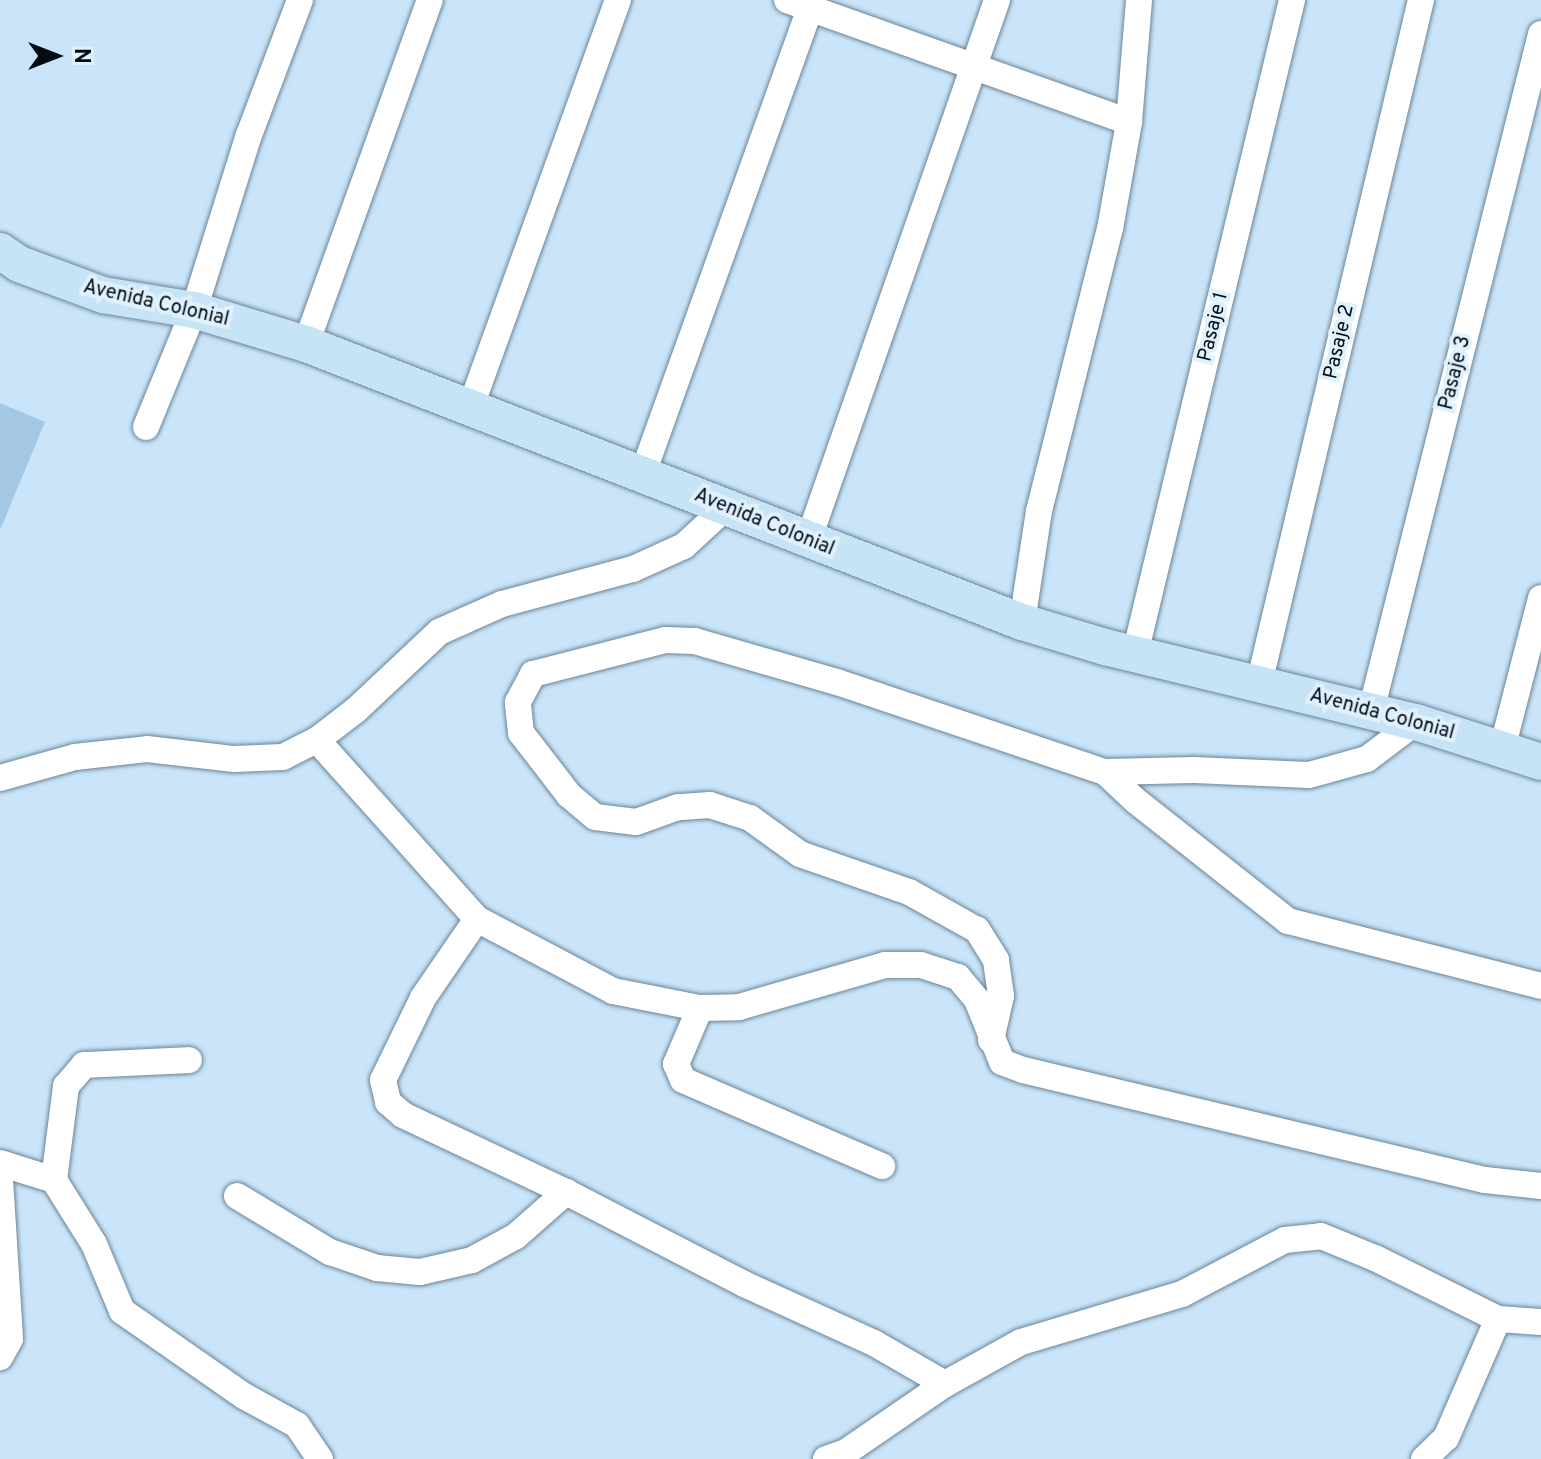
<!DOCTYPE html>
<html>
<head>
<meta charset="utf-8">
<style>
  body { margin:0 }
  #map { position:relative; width:1541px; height:1459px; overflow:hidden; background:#cae5fa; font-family:Overpass,sans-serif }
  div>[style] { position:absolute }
  .green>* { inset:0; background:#a4c8e4 }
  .roads { filter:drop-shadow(0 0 2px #6b8497) drop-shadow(0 0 2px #6b8497) }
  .street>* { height:26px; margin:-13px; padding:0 13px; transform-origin:13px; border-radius:13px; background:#fff }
  .secondary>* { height:36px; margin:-18px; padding:0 18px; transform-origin:18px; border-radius:18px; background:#c7e3f6 }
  span { translate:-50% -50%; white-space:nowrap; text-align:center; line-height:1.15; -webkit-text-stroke:8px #e0f1fe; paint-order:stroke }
  .street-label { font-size:20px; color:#040c13 }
  .north { position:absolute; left:16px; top:16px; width:80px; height:80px; -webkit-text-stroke:6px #e0f1fe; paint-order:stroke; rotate:90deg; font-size:22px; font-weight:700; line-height:32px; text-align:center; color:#040c13 }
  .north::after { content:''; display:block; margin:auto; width:28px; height:36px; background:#040c13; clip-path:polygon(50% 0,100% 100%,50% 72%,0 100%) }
</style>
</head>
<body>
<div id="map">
  <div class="green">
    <i style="clip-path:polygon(0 403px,45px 422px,0 530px)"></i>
  </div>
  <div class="roads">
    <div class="street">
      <i style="left:787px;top:0;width:363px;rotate:19.6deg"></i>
      <i style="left:306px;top:344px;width:366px;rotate:-70.2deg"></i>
      <i style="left:471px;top:406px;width:432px;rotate:-70.1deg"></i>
      <i style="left:146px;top:427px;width:126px;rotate:-67.7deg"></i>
      <i style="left:194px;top:310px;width:183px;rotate:-72.6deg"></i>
      <i style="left:249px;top:135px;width:144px;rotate:-69.3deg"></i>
      <i style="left:643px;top:473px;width:503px;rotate:-70.23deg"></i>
      <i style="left:808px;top:541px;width:573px;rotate:-70.74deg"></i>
      <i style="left:1022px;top:622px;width:112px;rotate:-81.3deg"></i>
      <i style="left:1039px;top:511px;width:291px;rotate:-75.9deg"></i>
      <i style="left:1110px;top:229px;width:109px;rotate:-79.9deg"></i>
      <i style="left:1129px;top:122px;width:122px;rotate:-85.3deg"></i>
      <i style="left:1135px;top:654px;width:673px;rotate:-76.5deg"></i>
      <i style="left:1259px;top:684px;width:703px;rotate:-76.68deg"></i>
      <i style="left:1371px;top:711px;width:698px;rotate:-75.9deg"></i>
      <i style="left:317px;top:740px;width:240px;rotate:48.2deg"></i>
      <i style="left:477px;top:919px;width:154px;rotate:27.9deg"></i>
      <i style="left:613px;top:991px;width:89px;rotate:11.1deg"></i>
      <i style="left:700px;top:1008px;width:39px;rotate:-1deg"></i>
      <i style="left:739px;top:1007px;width:152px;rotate:-16deg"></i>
      <i style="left:885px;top:965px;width:36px"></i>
      <i style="left:921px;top:965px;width:39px;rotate:18deg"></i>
      <i style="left:958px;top:977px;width:30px;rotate:50deg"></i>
      <i style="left:977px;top:1000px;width:67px;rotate:68deg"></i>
      <i style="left:1002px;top:1062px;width:22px;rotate:21deg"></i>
      <i style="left:1023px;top:1070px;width:475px;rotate:13.4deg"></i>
      <i style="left:1485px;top:1180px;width:56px;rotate:6.1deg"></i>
      <i style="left:1502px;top:749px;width:156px;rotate:-75.5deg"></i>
      <i style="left:1105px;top:772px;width:42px;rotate:43.1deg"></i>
      <i style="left:1136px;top:801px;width:194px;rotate:38.3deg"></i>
      <i style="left:1288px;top:921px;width:261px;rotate:14.4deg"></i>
      <i style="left:0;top:778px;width:78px;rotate:-15.6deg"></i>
      <i style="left:75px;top:757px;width:72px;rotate:-6.3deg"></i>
      <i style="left:147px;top:749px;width:88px;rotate:6.6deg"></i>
      <i style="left:234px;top:759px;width:49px;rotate:-2.3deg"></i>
      <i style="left:283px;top:757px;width:38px;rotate:-27deg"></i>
      <i style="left:317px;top:740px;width:49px;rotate:-37.6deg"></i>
      <i style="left:356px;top:710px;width:114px;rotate:-43.2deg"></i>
      <i style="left:439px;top:632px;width:69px;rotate:-24deg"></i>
      <i style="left:502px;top:604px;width:136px;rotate:-15deg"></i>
      <i style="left:633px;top:569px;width:56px;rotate:-24.3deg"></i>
      <i style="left:684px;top:546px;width:57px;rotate:-42.9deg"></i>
      <i style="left:477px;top:919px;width:96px;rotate:124.4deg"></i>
      <i style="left:423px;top:998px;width:91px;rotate:116deg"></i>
      <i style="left:383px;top:1080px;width:23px;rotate:77deg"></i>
      <i style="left:388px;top:1102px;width:20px;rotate:41deg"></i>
      <i style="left:403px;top:1115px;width:180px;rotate:25.3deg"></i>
      <i style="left:566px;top:1192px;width:200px;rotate:27.3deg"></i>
      <i style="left:744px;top:1284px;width:143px;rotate:24.4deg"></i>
      <i style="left:874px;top:1343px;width:82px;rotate:30deg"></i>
      <i style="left:700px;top:1008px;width:61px;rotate:113.2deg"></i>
      <i style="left:676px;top:1064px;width:17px;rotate:66deg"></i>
      <i style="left:683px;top:1080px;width:217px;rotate:23.4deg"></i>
      <i style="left:991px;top:1040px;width:45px;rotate:-77.2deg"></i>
      <i style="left:1001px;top:996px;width:36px;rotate:-98deg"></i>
      <i style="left:996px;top:960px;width:36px;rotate:-122deg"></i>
      <i style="left:977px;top:930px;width:78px;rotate:-150.8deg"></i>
      <i style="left:909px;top:892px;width:115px;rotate:-160.8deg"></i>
      <i style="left:800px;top:854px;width:62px;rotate:-144.2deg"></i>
      <i style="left:750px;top:818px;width:42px;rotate:-162deg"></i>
      <i style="left:710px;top:805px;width:32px;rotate:176deg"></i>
      <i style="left:678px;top:807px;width:45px;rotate:160.3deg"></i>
      <i style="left:636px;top:822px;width:41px;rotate:-173deg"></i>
      <i style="left:595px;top:817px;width:34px;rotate:-140deg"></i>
      <i style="left:569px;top:795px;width:78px;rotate:-127.7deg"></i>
      <i style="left:521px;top:733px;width:31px;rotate:-96deg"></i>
      <i style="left:518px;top:702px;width:32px;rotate:-62deg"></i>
      <i style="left:533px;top:674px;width:136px;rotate:-14.4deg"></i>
      <i style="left:665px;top:640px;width:30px;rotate:2deg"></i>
      <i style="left:695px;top:641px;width:148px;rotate:16.1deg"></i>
      <i style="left:837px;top:682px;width:283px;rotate:18.6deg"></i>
      <i style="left:1105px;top:772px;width:89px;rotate:-1.3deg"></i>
      <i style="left:1194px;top:770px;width:115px;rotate:2.5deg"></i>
      <i style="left:1309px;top:775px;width:60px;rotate:-15.4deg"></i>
      <i style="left:1367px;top:759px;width:61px;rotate:-37.1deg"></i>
      <i style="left:0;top:1163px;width:57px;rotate:17.5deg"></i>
      <i style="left:54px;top:1180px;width:75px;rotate:58deg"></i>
      <i style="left:94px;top:1244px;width:73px;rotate:67.3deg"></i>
      <i style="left:122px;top:1311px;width:149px;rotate:34.9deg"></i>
      <i style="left:244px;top:1396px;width:60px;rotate:28.7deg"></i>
      <i style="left:297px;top:1425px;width:41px;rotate:55.9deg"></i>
      <i style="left:0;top:1179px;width:160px;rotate:86.4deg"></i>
      <i style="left:10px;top:1339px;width:21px;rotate:119deg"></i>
      <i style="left:54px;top:1180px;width:95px;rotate:-82.7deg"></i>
      <i style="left:66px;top:1086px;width:28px;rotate:-49deg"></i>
      <i style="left:84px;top:1065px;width:105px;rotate:-2.7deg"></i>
      <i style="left:237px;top:1196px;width:109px;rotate:31.1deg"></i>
      <i style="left:330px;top:1252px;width:50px;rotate:18.8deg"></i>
      <i style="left:377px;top:1268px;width:43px;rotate:5.3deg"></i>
      <i style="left:420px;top:1272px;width:53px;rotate:-13deg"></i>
      <i style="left:472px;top:1260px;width:50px;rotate:-28.6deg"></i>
      <i style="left:516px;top:1236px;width:67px;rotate:-41.3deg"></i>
      <i style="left:826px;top:1459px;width:21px;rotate:-19deg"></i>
      <i style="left:846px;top:1452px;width:120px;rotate:-34.5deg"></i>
      <i style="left:945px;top:1384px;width:87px;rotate:-28.9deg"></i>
      <i style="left:1021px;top:1342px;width:168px;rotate:-16.6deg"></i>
      <i style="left:1182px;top:1294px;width:116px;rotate:-27.7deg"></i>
      <i style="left:1285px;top:1240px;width:36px;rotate:-6deg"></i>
      <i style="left:1321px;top:1236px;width:58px;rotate:22.2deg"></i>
      <i style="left:1375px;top:1258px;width:137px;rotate:26.4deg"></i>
      <i style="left:1498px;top:1319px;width:43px;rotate:4deg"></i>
      <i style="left:1424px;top:1459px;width:30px;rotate:-44deg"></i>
      <i style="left:1446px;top:1438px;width:130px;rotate:-66.4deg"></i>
    </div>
    <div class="secondary">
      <i style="left:0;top:251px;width:23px;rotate:34deg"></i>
      <i style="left:19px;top:264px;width:90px;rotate:20.3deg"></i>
      <i style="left:103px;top:295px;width:92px;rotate:9.4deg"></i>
      <i style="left:194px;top:310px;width:117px;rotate:16.9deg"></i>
      <i style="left:306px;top:344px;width:768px;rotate:21.22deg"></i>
      <i style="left:1022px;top:622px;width:87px;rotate:16.8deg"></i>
      <i style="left:1105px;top:647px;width:320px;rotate:13.6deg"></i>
      <i style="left:1416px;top:722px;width:131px;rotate:17.7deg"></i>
    </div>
  </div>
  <div class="street-label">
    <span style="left:156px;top:304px;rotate:13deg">Avenida Colonial</span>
    <span style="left:1214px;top:327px;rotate:-76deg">Pasaje 1</span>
    <span style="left:1340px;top:342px;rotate:-77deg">Pasaje 2</span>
    <span style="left:1456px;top:373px;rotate:-76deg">Pasaje 3</span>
    <span style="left:764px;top:523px;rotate:22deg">Avenida Colonial</span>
    <span style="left:1382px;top:715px;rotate:15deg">Avenida Colonial</span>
  </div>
  <div class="north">N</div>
</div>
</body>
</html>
